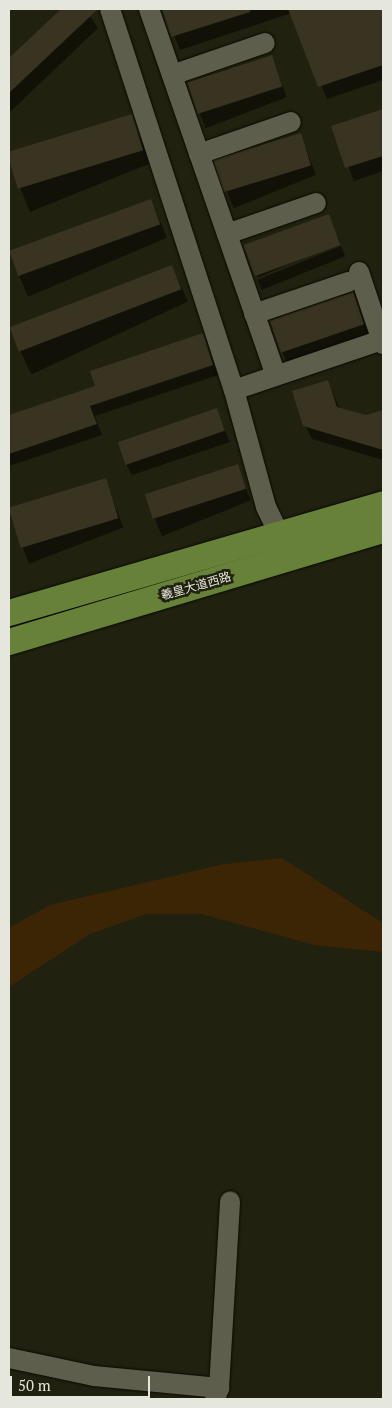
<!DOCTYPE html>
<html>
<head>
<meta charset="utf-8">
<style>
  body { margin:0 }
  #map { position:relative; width:392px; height:1408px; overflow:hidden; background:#20210f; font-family:"PT Serif","Noto Sans SC",serif }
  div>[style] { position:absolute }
  .green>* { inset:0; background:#3b2504 }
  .shadow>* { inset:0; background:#0007; transform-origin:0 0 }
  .building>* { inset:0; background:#393321; transform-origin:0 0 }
  .roads { filter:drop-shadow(0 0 1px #0a0a00) drop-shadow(0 0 1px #0a0a00) }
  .minor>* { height:20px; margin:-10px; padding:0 10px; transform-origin:10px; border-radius:10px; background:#5d5e4b }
  .major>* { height:26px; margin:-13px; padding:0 13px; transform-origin:13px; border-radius:13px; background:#678139 }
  span { translate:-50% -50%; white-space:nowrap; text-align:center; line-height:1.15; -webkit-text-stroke:5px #20210f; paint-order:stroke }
  .street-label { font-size:12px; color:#e6e7dc }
  .frame { position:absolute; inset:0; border:10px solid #e6e7dc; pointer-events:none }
  .scale { position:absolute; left:10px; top:1376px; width:140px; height:22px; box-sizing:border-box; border:2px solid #e6e7dc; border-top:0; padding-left:6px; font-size:15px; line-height:18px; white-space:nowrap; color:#e6e7dc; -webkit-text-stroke:4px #20210f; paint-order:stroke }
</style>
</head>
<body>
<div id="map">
  <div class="green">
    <i style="clip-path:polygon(282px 858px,383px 923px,383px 952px,314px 945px,201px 914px,146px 914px,90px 934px,9px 987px,9px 928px,50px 905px,224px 864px)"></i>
  </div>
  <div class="shadow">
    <i style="clip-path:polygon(62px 9px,85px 9px,98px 28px,9px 113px,9px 59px)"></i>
    <i style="clip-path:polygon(163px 9px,383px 9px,383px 80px,327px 99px,292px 13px,180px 50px)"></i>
    <i style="left:271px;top:56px;width:44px;height:87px;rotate:69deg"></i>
    <i style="clip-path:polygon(383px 110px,383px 171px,354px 181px,332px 127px)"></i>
    <i style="left:131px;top:115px;width:52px;height:130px;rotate:68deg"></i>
    <i style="left:300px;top:135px;width:43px;height:89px;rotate:68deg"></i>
    <i style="left:151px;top:200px;width:41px;height:151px;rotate:67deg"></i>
    <i style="left:328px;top:215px;width:30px;height:89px;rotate:67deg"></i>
    <i style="left:341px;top:246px;width:11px;height:90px;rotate:68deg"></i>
    <i style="left:172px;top:267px;width:38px;height:173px;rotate:65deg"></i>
    <i style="left:353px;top:294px;width:43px;height:87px;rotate:68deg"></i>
    <i style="clip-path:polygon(202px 334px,218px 375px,95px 416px,102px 435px,9px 466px,9px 417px,96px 387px)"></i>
    <i style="clip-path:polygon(327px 381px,340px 409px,366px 417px,383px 411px,383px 460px,312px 439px,305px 425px)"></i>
    <i style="clip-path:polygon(216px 410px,230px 442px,132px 475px,126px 464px)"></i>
    <i style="left:237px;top:466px;width:37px;height:96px;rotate:68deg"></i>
    <i style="left:105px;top:480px;width:51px;height:101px;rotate:69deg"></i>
  </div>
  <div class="building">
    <i style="clip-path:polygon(61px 9px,98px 9px,9px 93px,9px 58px)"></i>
    <i style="clip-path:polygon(162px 9px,250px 9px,250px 12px,171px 37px)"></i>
    <i style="clip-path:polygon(288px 9px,383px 9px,383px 65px,318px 87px)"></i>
    <i style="left:272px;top:55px;width:33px;height:89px;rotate:72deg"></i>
    <i style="clip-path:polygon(383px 109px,383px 156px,345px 168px,331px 126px)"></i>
    <i style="left:132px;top:114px;width:38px;height:131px;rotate:73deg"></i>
    <i style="left:301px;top:133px;width:34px;height:92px;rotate:73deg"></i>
    <i style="left:151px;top:199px;width:27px;height:151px;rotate:70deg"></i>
    <i style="left:329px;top:214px;width:33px;height:91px;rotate:70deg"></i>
    <i style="left:172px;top:265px;width:26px;height:174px;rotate:69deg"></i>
    <i style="left:353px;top:292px;width:34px;height:88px;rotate:71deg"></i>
    <i style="clip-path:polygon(203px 333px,213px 365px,90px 406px,97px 424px,9px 454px,9px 415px,95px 386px,90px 371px)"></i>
    <i style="clip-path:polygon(328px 380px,337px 407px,366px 415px,383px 410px,383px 450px,303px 426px,292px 391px)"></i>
    <i style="left:217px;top:408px;width:24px;height:105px;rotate:71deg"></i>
    <i style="left:238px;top:464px;width:26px;height:98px;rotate:72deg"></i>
    <i style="left:106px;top:478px;width:42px;height:102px;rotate:73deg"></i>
  </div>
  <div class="roads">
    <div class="minor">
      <i style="left:110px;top:9px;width:401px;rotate:72deg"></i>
      <i style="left:234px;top:390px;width:121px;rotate:74.7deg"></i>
      <i style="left:266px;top:507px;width:43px;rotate:64deg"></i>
      <i style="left:149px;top:9px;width:388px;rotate:70.9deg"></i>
      <i style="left:172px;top:75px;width:98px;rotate:-19deg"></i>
      <i style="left:199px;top:154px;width:97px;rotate:-19.2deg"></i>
      <i style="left:227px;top:234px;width:94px;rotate:-19.2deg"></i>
      <i style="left:359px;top:272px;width:76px;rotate:71.6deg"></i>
      <i style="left:254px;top:314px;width:99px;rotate:-18.8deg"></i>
      <i style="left:234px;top:390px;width:156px;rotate:-18.7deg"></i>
      <i style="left:9px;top:1358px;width:87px;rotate:12deg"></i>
      <i style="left:94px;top:1376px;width:126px;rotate:5.5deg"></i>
      <i style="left:215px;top:1399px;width:12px;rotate:-70deg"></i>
      <i style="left:219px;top:1388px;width:187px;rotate:-86.6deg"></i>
    </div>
    <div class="major">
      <i style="left:9px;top:613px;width:390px;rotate:-16.2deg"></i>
      <i style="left:9px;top:642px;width:390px;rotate:-16.7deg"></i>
    </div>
  </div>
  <div class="street-label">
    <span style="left:196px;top:586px;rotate:-16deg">羲皇大道西路</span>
  </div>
  <div class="frame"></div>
  <div class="scale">50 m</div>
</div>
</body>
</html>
